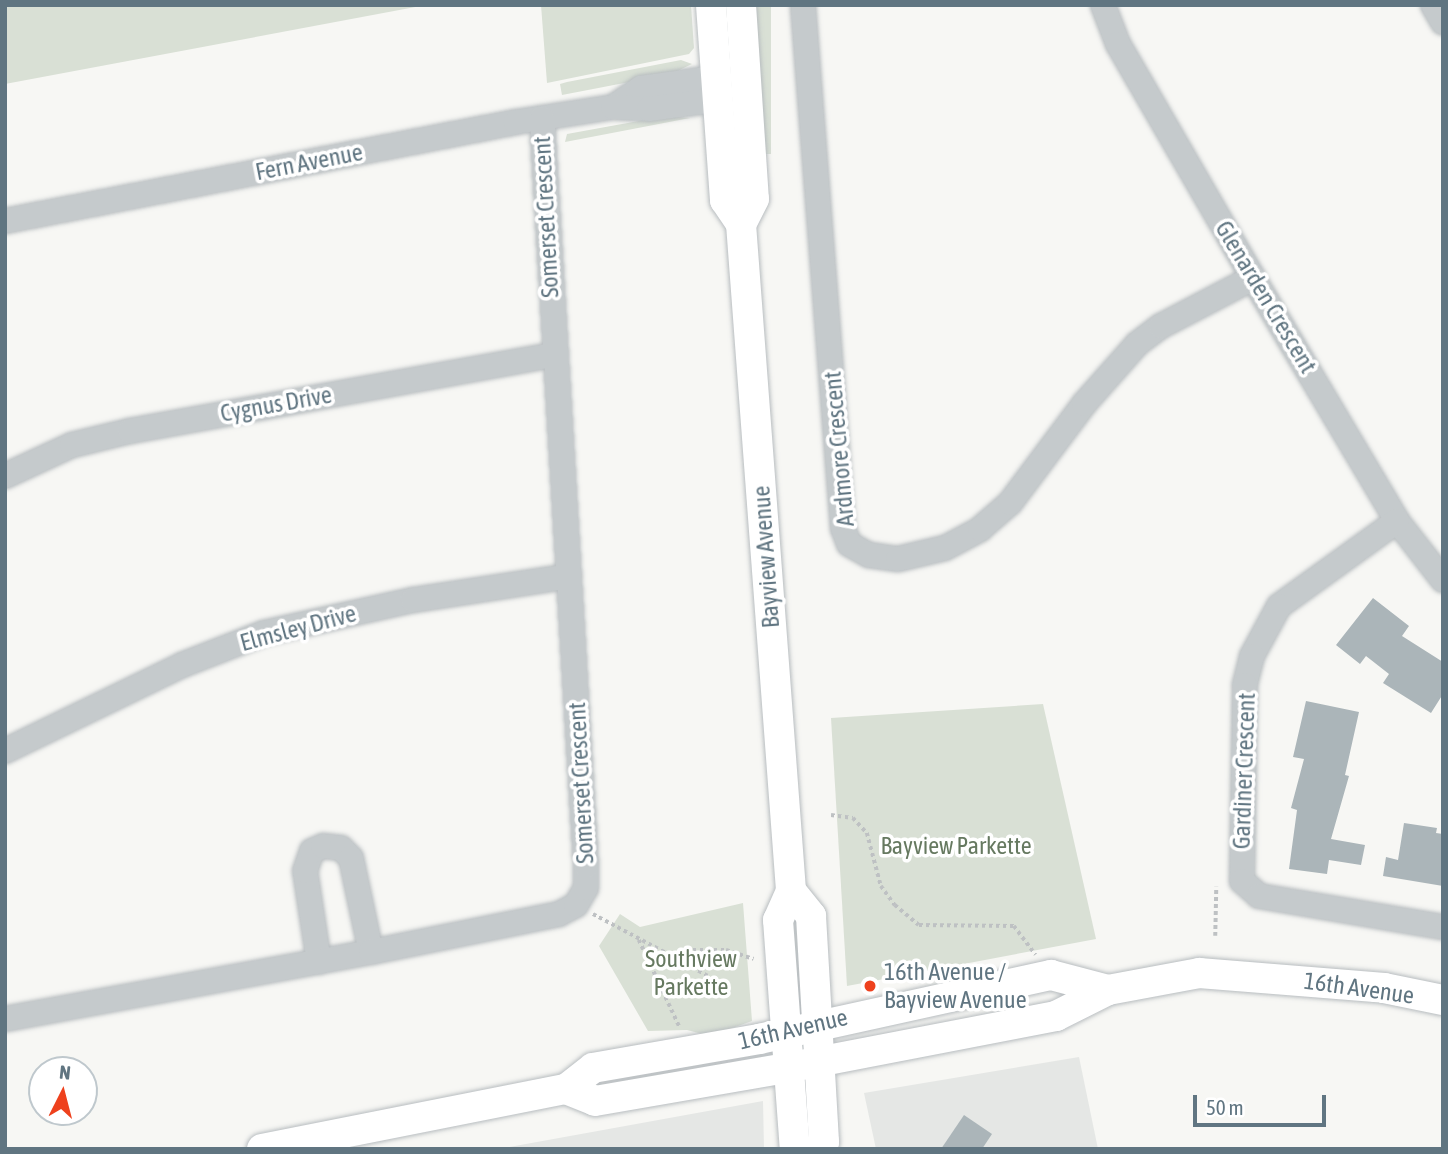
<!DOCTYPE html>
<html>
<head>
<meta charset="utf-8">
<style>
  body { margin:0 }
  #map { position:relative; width:1448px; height:1154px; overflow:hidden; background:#f7f7f4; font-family:"Asap Condensed",sans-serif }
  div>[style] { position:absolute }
  .built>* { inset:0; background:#e5e7e5 }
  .green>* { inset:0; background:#d9e0d5; transform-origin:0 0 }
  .building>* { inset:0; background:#abb5b9 }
  .path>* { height:3.5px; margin-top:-1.75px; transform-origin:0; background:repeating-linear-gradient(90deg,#bec1c3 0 3.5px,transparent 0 7px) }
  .roads { filter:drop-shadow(0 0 2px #b8bdc0) drop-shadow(0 0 2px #b8bdc0) }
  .minor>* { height:24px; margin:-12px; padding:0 12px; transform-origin:12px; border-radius:12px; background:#c5cacc }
  .major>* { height:30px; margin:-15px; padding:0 15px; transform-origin:15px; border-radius:15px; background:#fff }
  .dots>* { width:19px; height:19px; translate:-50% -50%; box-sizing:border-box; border:4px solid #fff; border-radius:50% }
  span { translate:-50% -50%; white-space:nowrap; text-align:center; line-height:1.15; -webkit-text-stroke:7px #fff; paint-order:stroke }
  .street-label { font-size:24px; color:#607581 }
  .park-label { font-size:24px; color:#667960 }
  .poi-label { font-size:24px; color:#607581 }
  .left { translate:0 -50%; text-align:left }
  .frame { position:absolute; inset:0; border:7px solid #607581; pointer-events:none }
  .north { position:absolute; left:28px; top:1056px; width:70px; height:70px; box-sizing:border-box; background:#fff; border:2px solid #bfc8cd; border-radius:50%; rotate:6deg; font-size:19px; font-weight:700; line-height:28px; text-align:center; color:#607581 }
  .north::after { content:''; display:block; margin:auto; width:24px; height:32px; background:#ee411d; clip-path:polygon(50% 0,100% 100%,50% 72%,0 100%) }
  .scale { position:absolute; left:1193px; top:1095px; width:133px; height:32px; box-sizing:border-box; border:4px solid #607581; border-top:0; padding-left:9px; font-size:21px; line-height:24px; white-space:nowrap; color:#607581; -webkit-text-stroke:5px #fff; paint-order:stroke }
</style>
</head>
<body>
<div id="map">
  <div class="built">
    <i style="clip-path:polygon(1079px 1057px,1098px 1149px,876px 1149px,864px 1093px)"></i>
    <i style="clip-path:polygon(763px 1101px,764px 1149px,498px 1149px)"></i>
  </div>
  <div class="green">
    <i style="clip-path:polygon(5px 5px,426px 5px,5px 84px)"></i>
    <i style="clip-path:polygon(541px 5px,691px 5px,694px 48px,689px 54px,547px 83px)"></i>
    <i style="left:756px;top:5px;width:15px;height:149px"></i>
    <i style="clip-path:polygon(681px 60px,692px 64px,671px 74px,562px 95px,560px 84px,567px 82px)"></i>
    <i style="clip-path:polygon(666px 116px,690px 118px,565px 142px,567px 134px)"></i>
    <i style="clip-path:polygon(1043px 704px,1096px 939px,847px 986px,831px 718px)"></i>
    <i style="clip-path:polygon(743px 903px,752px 1021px,710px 1036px,687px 1030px,648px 1031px,599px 946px,620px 914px,640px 927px)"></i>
  </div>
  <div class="building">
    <i style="clip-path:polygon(1373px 598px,1409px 626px,1402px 636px,1443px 662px,1443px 694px,1431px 713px,1383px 683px,1389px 674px,1366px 656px,1360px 664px,1336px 645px)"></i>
    <i style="clip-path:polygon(1306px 701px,1359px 712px,1345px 775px,1349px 776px,1331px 839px,1365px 845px,1361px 865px,1329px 860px,1327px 874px,1289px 869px,1297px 810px,1291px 808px,1304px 759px,1293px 757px)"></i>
    <i style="clip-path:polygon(1404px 823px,1437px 828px,1436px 833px,1443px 834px,1443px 886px,1383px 876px,1386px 857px,1398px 860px)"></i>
    <i style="clip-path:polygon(964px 1115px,992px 1134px,982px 1149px,941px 1149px)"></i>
  </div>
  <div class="path">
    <i style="left:831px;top:815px;width:22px;rotate:8deg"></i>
    <i style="left:853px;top:818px;width:21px;rotate:47deg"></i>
    <i style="left:867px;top:833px;width:55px;rotate:75.2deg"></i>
    <i style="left:881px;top:886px;width:24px;rotate:54deg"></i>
    <i style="left:895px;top:905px;width:31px;rotate:40deg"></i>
    <i style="left:919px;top:925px;width:95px;rotate:0.6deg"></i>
    <i style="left:1014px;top:926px;width:36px;rotate:53deg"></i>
    <i style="left:593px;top:914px;width:92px;rotate:28deg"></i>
    <i style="left:674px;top:957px;width:20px;rotate:-20deg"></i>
    <i style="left:693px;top:950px;width:33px"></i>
    <i style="left:726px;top:950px;width:29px;rotate:18deg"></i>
    <i style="left:1215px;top:936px;width:49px;rotate:-88.8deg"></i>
    <i style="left:639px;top:940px;width:97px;rotate:65deg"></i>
    <i style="left:674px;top:957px;width:41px;rotate:29.1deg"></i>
  </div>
  <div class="roads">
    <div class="minor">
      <i style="left:803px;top:5px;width:525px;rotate:85.63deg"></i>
      <i style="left:843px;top:528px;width:17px;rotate:69deg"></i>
      <i style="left:849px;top:544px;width:23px;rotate:29deg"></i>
      <i style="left:869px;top:555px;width:29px;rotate:8deg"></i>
      <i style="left:898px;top:559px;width:48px;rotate:-13.2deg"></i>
      <i style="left:945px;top:548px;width:40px;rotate:-28deg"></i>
      <i style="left:980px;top:529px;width:40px;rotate:-41deg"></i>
      <i style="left:1010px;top:503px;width:124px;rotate:-53.2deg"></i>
      <i style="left:1084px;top:404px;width:80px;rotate:-48.5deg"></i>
      <i style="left:1137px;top:344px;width:30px;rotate:-37deg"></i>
      <i style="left:1161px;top:326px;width:104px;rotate:-27.6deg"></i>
      <i style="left:1103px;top:5px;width:42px;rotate:69deg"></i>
      <i style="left:1118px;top:44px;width:270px;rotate:60deg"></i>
      <i style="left:1253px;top:278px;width:282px;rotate:59.3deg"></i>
      <i style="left:1397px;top:521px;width:75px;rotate:52.1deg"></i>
      <i style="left:1433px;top:5px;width:20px;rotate:60deg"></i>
      <i style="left:613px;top:107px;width:34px;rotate:-34deg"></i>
      <i style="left:641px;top:88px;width:95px;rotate:-7.9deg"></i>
      <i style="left:5px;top:221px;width:521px;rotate:-10.96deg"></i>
      <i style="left:516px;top:122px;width:98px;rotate:-8.8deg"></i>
      <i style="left:613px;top:107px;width:36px;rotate:3deg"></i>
      <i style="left:649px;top:109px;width:87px;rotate:-7.9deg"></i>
      <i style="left:5px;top:476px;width:74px;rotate:-24.8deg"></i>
      <i style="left:72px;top:445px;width:60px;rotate:-13.6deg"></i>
      <i style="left:130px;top:431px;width:430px;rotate:-10.2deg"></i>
      <i style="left:1397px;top:521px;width:145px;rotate:144.2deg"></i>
      <i style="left:1279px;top:606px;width:57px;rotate:118.4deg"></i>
      <i style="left:1252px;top:656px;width:30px;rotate:104deg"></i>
      <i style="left:1245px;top:685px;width:196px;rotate:90.9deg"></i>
      <i style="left:1242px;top:881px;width:23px;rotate:41deg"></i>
      <i style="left:1259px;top:896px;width:187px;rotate:9.6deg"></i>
      <i style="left:5px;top:751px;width:197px;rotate:-25.9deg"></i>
      <i style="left:182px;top:665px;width:88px;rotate:-21.3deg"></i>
      <i style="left:264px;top:633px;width:153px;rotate:-12.5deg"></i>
      <i style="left:413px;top:600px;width:158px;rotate:-8.7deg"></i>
      <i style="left:319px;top:962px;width:92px;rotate:-98.7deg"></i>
      <i style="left:305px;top:871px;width:21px;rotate:-71deg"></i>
      <i style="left:312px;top:851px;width:12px;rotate:-24deg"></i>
      <i style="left:323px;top:846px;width:18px;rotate:6deg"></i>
      <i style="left:341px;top:848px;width:14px;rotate:45deg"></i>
      <i style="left:351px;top:858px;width:96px;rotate:78deg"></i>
      <i style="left:5px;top:1019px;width:372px;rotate:-10.4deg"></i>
      <i style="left:371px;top:952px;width:192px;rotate:-11.4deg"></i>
      <i style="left:559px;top:914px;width:19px;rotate:-28deg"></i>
      <i style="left:576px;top:905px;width:20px;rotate:-60deg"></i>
      <i style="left:586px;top:888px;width:22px;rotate:-90deg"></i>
      <i style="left:586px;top:866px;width:749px;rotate:-93.37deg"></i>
    </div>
    <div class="major">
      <i style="left:711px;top:5px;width:196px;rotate:85.9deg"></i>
      <i style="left:725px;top:200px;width:29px;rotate:56deg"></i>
      <i style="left:741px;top:224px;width:669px;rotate:85.71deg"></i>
      <i style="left:791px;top:891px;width:32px;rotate:114deg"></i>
      <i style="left:778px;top:920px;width:230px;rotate:85.8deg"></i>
      <i style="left:741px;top:5px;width:194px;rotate:86.2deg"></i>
      <i style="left:754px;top:199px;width:28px;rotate:117deg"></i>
      <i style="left:791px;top:891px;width:32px;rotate:51deg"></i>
      <i style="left:811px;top:916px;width:226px;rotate:86.7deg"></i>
      <i style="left:824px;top:1142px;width:9px;rotate:126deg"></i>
      <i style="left:566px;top:1089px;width:31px;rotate:22deg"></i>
      <i style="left:595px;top:1101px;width:194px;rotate:-9.8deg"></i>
      <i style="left:786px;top:1068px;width:275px;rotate:-10.9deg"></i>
      <i style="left:1056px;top:1016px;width:58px;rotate:-26.6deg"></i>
      <i style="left:1108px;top:990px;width:93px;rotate:-10.6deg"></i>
      <i style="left:1199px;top:973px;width:186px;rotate:4.6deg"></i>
      <i style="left:1384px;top:988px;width:60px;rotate:11.5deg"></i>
      <i style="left:262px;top:1149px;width:310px;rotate:-11.2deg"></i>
      <i style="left:566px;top:1089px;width:34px;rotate:-38deg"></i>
      <i style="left:593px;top:1068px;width:169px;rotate:-9.9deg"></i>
      <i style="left:759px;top:1039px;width:299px;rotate:-12.4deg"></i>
      <i style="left:1051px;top:975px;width:59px;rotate:14.7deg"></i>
    </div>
  </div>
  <div class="dots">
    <i style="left:870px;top:986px;background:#ee411d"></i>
  </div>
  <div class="street-label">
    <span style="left:309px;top:162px;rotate:-11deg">Fern Avenue</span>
    <span style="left:546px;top:217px;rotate:-93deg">Somerset Crescent</span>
    <span style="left:1266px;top:297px;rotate:59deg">Glenarden Crescent</span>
    <span style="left:276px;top:404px;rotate:-10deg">Cygnus Drive</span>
    <span style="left:839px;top:449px;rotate:-95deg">Ardmore Crescent</span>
    <span style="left:766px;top:557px;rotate:-94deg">Bayview Avenue</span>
    <span style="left:298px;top:628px;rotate:-15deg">Elmsley Drive</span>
    <span style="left:1244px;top:771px;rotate:-88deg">Gardiner Crescent</span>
    <span style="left:581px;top:783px;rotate:-93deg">Somerset Crescent</span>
    <span style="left:1359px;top:988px;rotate:8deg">16th Avenue</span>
    <span style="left:793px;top:1029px;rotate:-13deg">16th Avenue</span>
  </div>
  <div class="park-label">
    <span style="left:956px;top:846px">Bayview Parkette</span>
    <span style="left:691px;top:973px">Southview<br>Parkette</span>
  </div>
  <div class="poi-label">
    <span class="left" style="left:884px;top:986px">16th Avenue /<br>Bayview Avenue</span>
  </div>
  <div class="frame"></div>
  <div class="north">N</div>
  <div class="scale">50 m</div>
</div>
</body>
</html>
